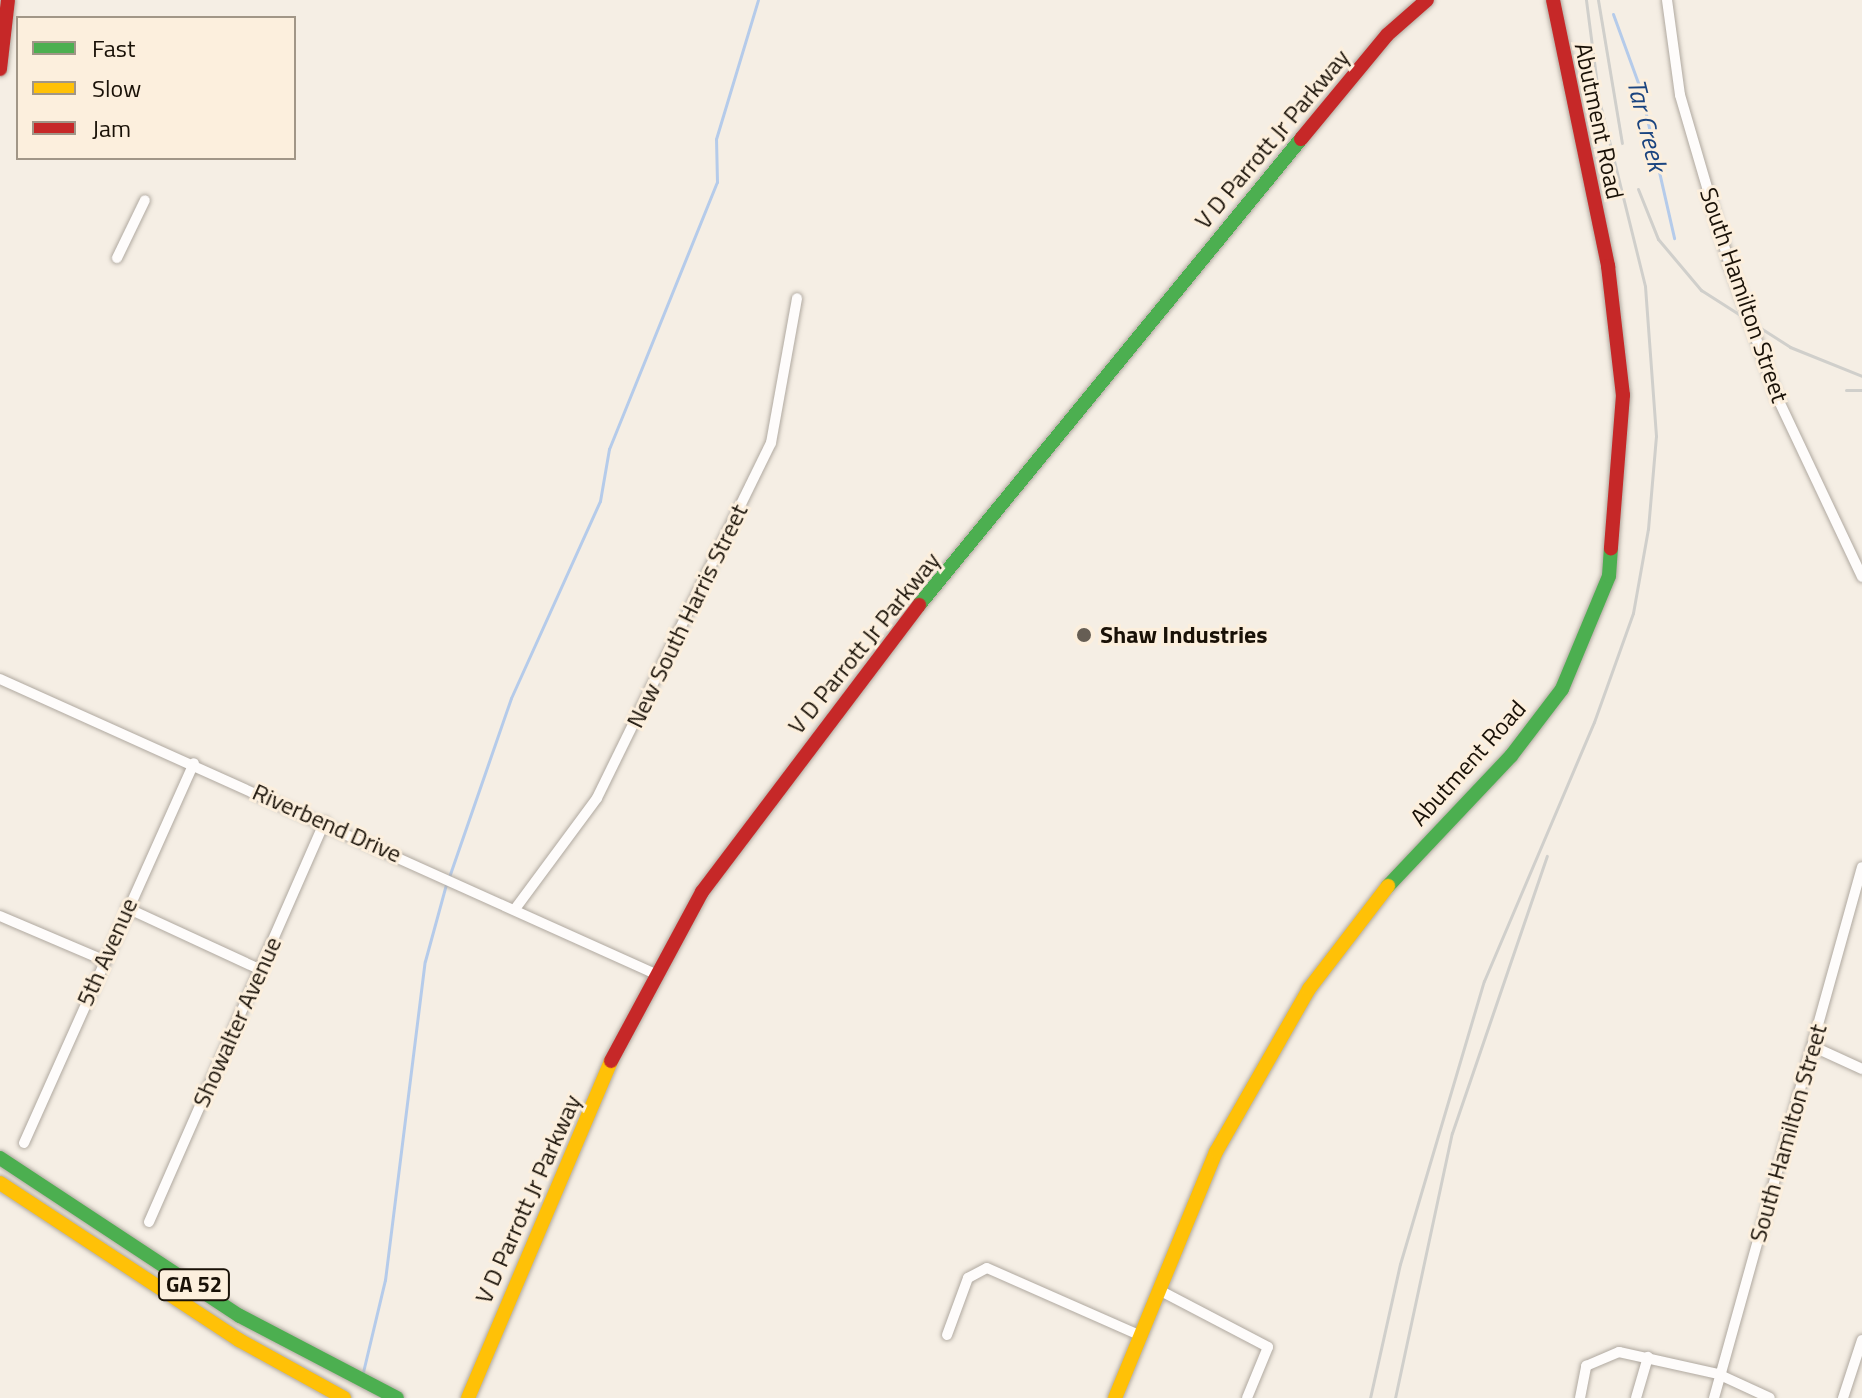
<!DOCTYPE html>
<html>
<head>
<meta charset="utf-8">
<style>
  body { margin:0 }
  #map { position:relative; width:1862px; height:1398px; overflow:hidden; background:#f5eee4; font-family:"Titillium Web",sans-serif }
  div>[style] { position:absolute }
  .stream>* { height:3px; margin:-1.5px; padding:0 1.5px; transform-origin:1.5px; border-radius:1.5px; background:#b5cbea }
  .roads { filter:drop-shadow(0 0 2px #b0a9a0) drop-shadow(0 0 2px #b0a9a0) }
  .street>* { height:10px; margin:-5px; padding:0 5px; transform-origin:5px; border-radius:5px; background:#fefcfb }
  .fast>* { height:14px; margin:-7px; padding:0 7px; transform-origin:7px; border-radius:7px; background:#4caf50 }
  .slow>* { height:14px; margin:-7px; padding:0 7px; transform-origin:7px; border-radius:7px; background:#ffc107 }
  .jam>* { height:14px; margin:-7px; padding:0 7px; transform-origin:7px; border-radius:7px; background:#c62828 }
  .rail>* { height:3px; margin:-1.5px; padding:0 1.5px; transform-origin:1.5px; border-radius:1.5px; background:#d0cfcb }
  .dots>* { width:22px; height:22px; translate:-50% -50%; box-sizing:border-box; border:4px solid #fcefdd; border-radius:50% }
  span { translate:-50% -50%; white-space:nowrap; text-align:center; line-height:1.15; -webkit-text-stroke:6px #fcefdd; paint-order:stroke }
  .shield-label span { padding:2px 6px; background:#fcefdd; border:2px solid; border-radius:6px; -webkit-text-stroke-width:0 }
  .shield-label { font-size:22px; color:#191107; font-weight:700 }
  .street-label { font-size:24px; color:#191107 }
  .poi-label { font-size:24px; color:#191107; font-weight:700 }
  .left { translate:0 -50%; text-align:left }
  .water-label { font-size:26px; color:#1b447f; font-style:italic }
  .legend { position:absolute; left:16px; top:16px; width:280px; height:144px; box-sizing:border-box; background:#fcefdd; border:2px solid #a19687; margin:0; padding:10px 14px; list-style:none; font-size:24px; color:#191107 }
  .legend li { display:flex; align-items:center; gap:16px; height:40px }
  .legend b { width:40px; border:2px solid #a19687 }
</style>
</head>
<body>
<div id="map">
  <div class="stream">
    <i style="left:1613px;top:14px;width:79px;rotate:70deg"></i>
    <i style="left:1640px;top:88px;width:154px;rotate:77.2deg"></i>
    <i style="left:449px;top:877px;width:189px;rotate:-70.9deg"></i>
    <i style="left:511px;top:698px;width:216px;rotate:-65.7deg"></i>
    <i style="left:600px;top:501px;width:53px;rotate:-80.2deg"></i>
    <i style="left:609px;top:449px;width:288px;rotate:-68deg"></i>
    <i style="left:717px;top:182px;width:43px;rotate:-91.3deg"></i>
    <i style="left:716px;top:139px;width:145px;rotate:-73.2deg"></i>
    <i style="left:363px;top:1372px;width:95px;rotate:-76.6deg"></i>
    <i style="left:385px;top:1280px;width:321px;rotate:-82.9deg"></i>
    <i style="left:425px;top:961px;width:80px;rotate:-74.7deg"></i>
  </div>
  <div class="roads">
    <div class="street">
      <i style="left:1667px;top:0;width:96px;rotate:82.2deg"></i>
      <i style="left:1680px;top:95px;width:175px;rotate:73.7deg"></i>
      <i style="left:1729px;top:263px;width:142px;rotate:70.3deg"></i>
      <i style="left:1777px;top:397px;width:199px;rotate:64.7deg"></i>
      <i style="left:117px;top:258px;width:64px;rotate:-64.2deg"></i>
      <i style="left:0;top:679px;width:714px;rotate:24.23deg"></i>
      <i style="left:127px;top:908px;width:148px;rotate:24.8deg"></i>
      <i style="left:515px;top:909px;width:138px;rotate:-53.5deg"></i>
      <i style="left:597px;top:798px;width:395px;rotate:-63.9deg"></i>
      <i style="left:771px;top:443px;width:147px;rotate:-79.8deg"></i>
      <i style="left:0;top:916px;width:112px;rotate:23.1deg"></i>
      <i style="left:1814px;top:1047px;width:53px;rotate:24.6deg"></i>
      <i style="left:24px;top:1143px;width:416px;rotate:-65.9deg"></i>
      <i style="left:149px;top:1222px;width:437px;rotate:-66.3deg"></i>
      <i style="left:1159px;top:1290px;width:123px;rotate:27.6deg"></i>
      <i style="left:1268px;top:1347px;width:55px;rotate:112.4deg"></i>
      <i style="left:947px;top:1335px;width:61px;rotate:-69.8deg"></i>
      <i style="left:968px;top:1278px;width:21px;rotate:-28deg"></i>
      <i style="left:987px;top:1268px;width:168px;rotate:23.8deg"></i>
      <i style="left:1580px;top:1398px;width:33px;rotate:-79deg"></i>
      <i style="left:1586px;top:1366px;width:36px;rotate:-23deg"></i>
      <i style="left:1619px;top:1352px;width:101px;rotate:12.5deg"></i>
      <i style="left:1718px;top:1374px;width:57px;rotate:24.8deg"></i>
      <i style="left:1636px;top:1398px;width:43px;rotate:-73.7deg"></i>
      <i style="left:1714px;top:1398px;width:551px;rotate:-74.43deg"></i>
      <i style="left:1843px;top:1398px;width:61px;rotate:-71.9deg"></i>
    </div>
    <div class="fast">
      <i style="left:919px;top:605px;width:603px;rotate:-50.66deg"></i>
      <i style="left:1388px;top:886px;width:179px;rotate:-46.6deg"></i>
      <i style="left:1511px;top:756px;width:84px;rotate:-52.7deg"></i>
      <i style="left:1562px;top:689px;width:122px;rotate:-67.4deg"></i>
      <i style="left:1609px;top:576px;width:27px;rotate:-86deg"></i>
      <i style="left:0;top:1158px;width:287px;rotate:33.4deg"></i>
      <i style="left:240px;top:1316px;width:177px;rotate:27.6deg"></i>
    </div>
    <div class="slow">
      <i style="left:0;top:1183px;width:286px;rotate:33.3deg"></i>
      <i style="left:239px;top:1340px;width:120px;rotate:28.9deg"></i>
      <i style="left:468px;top:1398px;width:366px;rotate:-67deg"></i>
      <i style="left:1115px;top:1398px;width:266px;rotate:-67.7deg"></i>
      <i style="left:1216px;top:1152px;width:188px;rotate:-60.3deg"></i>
      <i style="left:1309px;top:989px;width:130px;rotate:-52.5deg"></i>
    </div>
    <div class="jam">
      <i style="left:1553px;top:0;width:272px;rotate:78.3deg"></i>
      <i style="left:1608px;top:266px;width:130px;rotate:83.4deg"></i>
      <i style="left:1623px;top:395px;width:154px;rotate:94.5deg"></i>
      <i style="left:0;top:69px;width:69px;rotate:-83.4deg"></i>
      <i style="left:1301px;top:139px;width:135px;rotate:-50.4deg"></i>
      <i style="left:1387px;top:35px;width:53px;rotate:-41.2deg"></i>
      <i style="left:611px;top:1061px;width:192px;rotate:-61.7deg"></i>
      <i style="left:702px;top:892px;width:360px;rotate:-52.9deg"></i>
    </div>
  </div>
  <div class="rail">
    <i style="left:1598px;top:0;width:145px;rotate:80.5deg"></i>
    <i style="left:1638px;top:189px;width:54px;rotate:68.2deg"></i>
    <i style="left:1658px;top:239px;width:67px;rotate:49.9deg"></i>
    <i style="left:1701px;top:290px;width:106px;rotate:32.6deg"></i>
    <i style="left:1790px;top:347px;width:78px;rotate:21.9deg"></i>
    <i style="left:1846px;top:390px;width:16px"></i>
    <i style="left:1370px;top:1398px;width:137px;rotate:-77.4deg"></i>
    <i style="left:1400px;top:1264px;width:295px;rotate:-73.5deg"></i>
    <i style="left:1484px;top:981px;width:281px;rotate:-67deg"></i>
    <i style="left:1594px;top:722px;width:116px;rotate:-70.3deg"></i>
    <i style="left:1633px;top:613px;width:85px;rotate:-79.9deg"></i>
    <i style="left:1648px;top:529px;width:93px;rotate:-85.1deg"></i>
    <i style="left:1656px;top:436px;width:150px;rotate:-94.2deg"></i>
    <i style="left:1645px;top:286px;width:192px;rotate:-103.9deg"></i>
    <i style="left:1599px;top:100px;width:101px;rotate:-97.4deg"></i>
    <i style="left:1395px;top:1398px;width:271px;rotate:-77.9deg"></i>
    <i style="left:1452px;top:1133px;width:293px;rotate:-71.1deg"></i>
  </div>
  <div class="dots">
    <i style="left:1084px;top:635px;background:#665e54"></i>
  </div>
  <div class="shield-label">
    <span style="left:194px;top:1285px">GA 52</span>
  </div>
  <div class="street-label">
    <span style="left:1599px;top:121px;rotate:78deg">Abutment Road</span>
    <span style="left:1272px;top:139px;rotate:-50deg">V D Parrott Jr Parkway</span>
    <span style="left:1744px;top:295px;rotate:71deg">South Hamilton Street</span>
    <span style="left:687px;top:616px;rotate:-64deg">New South Harris Street</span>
    <span style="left:864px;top:643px;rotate:-51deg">V D Parrott Jr Parkway</span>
    <span style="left:1468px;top:763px;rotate:-48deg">Abutment Road</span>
    <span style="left:327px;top:823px;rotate:24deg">Riverbend Drive</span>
    <span style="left:107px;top:952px;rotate:-66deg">5th Avenue</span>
    <span style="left:237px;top:1022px;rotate:-66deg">Showalter Avenue</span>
    <span style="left:1788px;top:1133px;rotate:-74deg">South Hamilton Street</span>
    <span style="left:528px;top:1199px;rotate:-66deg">V D Parrott Jr Parkway</span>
  </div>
  <div class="poi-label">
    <span class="left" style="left:1100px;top:635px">Shaw Industries</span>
  </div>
  <div class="water-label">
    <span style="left:1647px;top:125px;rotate:76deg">Tar Creek</span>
  </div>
  <ul class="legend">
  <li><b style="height:10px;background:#4caf50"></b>Fast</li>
  <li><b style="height:10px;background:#ffc107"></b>Slow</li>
  <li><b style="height:10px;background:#c62828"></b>Jam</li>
  </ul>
</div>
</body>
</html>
